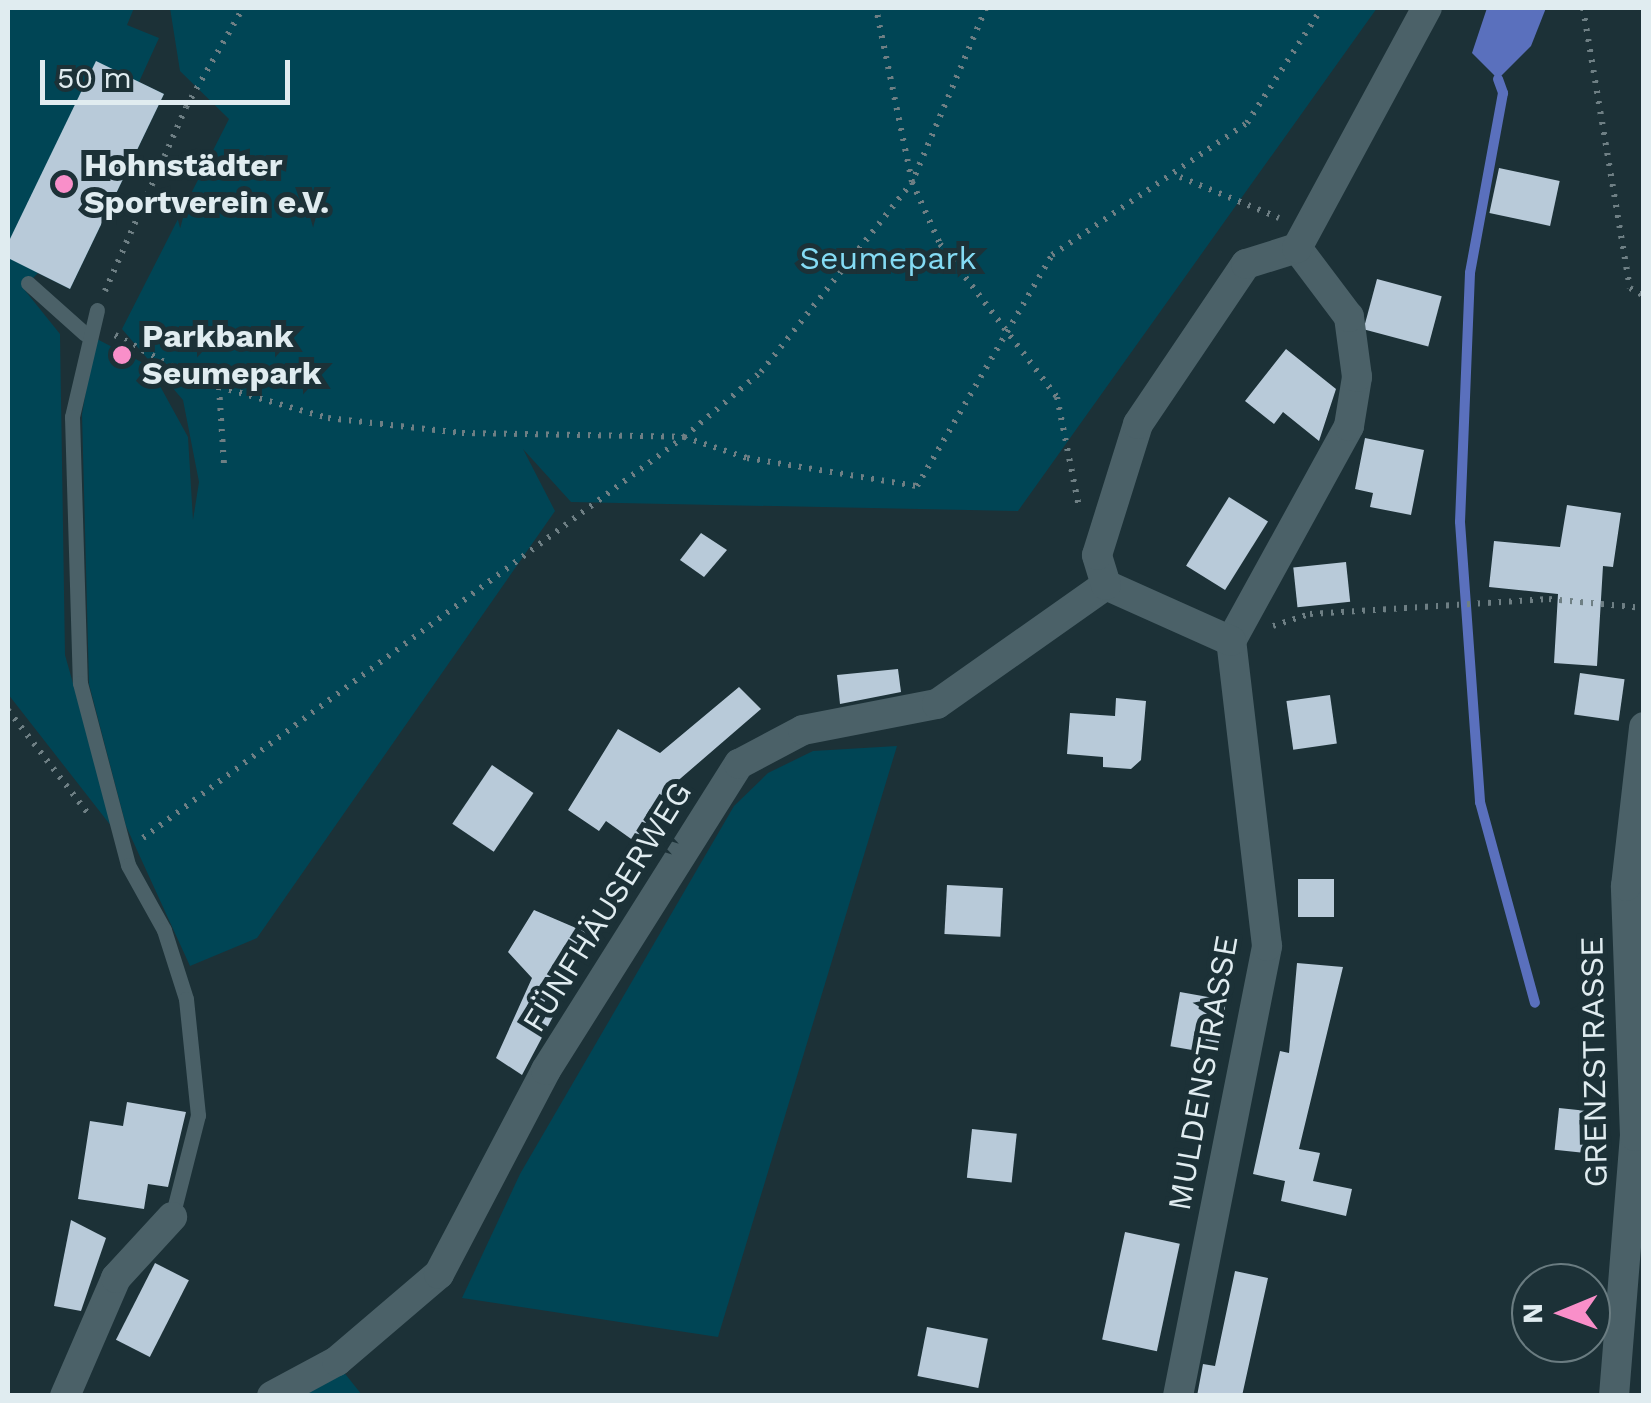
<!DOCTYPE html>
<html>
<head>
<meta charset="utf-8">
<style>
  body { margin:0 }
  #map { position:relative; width:1651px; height:1403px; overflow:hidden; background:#1c3137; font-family:"Work Sans",sans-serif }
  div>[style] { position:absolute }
  .green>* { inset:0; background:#004555 }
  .water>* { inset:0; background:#5a70bd }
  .stream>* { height:10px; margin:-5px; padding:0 5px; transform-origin:5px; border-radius:5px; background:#5a70bd }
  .building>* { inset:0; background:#b8cad9; transform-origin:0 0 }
  .path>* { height:6px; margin-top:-3px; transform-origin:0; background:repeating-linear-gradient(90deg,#6e7f84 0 2.5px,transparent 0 10.5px) }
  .lane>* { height:15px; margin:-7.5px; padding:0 7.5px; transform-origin:7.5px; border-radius:7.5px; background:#4b6168 }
  .street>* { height:30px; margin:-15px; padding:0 15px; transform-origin:15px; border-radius:15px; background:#4b6168 }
  .dots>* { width:28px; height:28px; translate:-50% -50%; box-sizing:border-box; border:5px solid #1c3137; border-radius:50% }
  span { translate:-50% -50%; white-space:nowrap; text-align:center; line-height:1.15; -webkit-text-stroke:10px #1c3137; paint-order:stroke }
  .poi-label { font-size:32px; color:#e0ecf0; font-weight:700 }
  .left { translate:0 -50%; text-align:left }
  .park-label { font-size:32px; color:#84dbf4 }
  .street-label { font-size:32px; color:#e0ecf0 }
  .frame { position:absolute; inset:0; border:10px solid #e0ecf0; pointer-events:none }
  .north { position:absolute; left:1511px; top:1263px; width:100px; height:100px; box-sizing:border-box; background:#1c3137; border:2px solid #6a7c81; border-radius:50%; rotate:269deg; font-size:28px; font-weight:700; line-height:40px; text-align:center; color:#e0ecf0 }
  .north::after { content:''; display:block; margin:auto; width:35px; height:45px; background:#f98fc9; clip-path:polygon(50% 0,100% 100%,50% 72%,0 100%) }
  .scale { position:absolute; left:40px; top:60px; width:250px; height:45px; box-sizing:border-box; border:5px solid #e0ecf0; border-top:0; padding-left:12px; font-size:30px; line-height:35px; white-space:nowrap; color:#e0ecf0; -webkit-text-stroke:8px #1c3137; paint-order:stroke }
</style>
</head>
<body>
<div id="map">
  <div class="green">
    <i style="clip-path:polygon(8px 8px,134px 8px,127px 25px,159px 38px,139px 82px,164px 94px,70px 289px,38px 273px,23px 288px,60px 334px,65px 655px,115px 831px,8px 694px)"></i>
    <i style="clip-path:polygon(170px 8px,1377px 8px,1018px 511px,571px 502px,523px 449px,555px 511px,257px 938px,190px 966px,126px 826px,89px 684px,82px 414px,95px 338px,149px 366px,188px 437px,193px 520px,199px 482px,183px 400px,122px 329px,229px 119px,180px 71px)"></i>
    <i style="clip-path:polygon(897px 746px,718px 1337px,462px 1298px,520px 1174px,734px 806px,768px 773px,813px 751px)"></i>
    <i style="clip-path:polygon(342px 1370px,362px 1395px,289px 1396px)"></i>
  </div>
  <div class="water">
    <i style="clip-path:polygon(1487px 8px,1546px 8px,1531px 46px,1498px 79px,1472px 53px)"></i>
  </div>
  <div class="stream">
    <i style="left:1498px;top:79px;width:15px;rotate:70deg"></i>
    <i style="left:1503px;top:93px;width:183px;rotate:100.4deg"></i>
    <i style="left:1470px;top:273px;width:249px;rotate:92.3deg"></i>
    <i style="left:1460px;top:522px;width:281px;rotate:85.9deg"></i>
    <i style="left:1480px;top:802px;width:208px;rotate:74.7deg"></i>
  </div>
  <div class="building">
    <i style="clip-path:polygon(96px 61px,164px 94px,70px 289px,8px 258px,8px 243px)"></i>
    <i style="left:1499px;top:168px;width:62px;height:46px;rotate:12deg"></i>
    <i style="left:1377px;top:279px;width:67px;height:52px;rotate:15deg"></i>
    <i style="clip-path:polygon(1286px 349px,1336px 389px,1319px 441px,1283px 412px,1274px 424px,1245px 401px)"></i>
    <i style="clip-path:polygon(1365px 438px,1424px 450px,1411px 515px,1370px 507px,1373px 493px,1355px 489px)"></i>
    <i style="left:1229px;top:497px;width:46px;height:81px;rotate:32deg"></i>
    <i style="clip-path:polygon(1567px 505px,1621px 513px,1613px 567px,1603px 566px,1597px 666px,1554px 663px,1558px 594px,1489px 587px,1494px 541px,1560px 547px)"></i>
    <i style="clip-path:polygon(701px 533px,727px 550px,704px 577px,680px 560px)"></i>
    <i style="left:1346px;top:562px;width:40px;height:53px;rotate:84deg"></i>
    <i style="clip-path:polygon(898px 669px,901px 692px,840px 704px,837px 675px)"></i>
    <i style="left:1580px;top:673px;width:45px;height:42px;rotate:8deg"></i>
    <i style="clip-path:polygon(739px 687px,761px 709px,659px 797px,675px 809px,641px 846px,606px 821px,599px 831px,568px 810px,618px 729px,660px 753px)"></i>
    <i style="left:1330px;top:695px;width:49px;height:44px;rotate:82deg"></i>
    <i style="clip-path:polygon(1116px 698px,1146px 701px,1141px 760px,1131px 769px,1103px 767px,1103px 757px,1067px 754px,1070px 713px,1115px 716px)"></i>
    <i style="left:492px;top:765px;width:50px;height:71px;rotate:34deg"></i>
    <i style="left:1298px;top:879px;width:36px;height:38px"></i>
    <i style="left:947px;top:885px;width:56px;height:49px;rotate:3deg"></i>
    <i style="clip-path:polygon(534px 910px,590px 934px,543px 1004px,556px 1011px,522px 1075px,496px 1058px,532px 978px,508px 952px)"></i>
    <i style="clip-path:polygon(1297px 963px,1343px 967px,1299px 1149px,1320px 1153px,1313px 1181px,1352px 1189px,1346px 1216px,1281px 1201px,1285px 1181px,1253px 1174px,1280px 1051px,1289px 1053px)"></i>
    <i style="left:1180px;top:992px;width:47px;height:55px;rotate:10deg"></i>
    <i style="clip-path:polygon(127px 1102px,186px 1112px,168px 1187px,148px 1184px,144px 1209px,78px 1199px,90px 1121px,123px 1126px)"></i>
    <i style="left:1559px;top:1108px;width:50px;height:42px;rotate:6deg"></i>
    <i style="left:972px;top:1129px;width:45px;height:49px;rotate:6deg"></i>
    <i style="clip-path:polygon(71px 1220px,106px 1238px,81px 1311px,54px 1306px)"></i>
    <i style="left:1125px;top:1232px;width:56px;height:110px;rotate:12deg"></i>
    <i style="left:155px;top:1263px;width:38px;height:86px;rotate:27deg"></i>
    <i style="clip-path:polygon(1235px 1271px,1268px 1278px,1242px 1396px,1197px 1396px,1203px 1364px,1215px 1366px)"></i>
    <i style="left:927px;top:1327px;width:62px;height:50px;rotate:11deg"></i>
  </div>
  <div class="path">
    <i style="left:986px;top:8px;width:189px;rotate:113deg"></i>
    <i style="left:912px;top:182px;width:68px;rotate:65.7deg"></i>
    <i style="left:940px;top:244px;width:193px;rotate:52.6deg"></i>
    <i style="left:1057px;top:397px;width:112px;rotate:78.7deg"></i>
    <i style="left:1583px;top:8px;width:284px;rotate:80.5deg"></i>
    <i style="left:1630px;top:288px;width:16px;rotate:30deg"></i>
    <i style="left:1180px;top:177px;width:107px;rotate:22.5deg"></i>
    <i style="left:105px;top:291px;width:201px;rotate:-66.2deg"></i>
    <i style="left:186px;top:107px;width:114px;rotate:-60.1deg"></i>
    <i style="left:115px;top:335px;width:96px;rotate:28.7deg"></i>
    <i style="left:199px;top:381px;width:134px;rotate:16deg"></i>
    <i style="left:328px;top:418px;width:135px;rotate:6.4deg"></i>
    <i style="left:462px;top:433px;width:222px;rotate:1deg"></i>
    <i style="left:684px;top:437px;width:101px;rotate:-40.2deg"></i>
    <i style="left:761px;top:372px;width:243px;rotate:-51.5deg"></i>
    <i style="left:912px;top:182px;width:178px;rotate:-101.7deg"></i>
    <i style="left:219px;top:387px;width:77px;rotate:86.3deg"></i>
    <i style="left:1273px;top:626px;width:39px;rotate:-18deg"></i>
    <i style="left:1310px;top:614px;width:239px;rotate:-3.6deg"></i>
    <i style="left:1549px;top:599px;width:95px;rotate:5.4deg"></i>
    <i style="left:8px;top:710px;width:134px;rotate:52.3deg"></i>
    <i style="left:143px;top:838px;width:673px;rotate:-36.55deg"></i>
    <i style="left:684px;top:437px;width:66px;rotate:18.4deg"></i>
    <i style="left:747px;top:458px;width:172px;rotate:9.4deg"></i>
    <i style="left:917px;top:486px;width:268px;rotate:-59.7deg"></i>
    <i style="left:1052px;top:255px;width:235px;rotate:-34.1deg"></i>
    <i style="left:1247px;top:123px;width:137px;rotate:-56.9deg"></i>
  </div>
  <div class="lane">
    <i style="left:28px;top:283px;width:76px;rotate:41.8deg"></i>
    <i style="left:97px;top:310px;width:110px;rotate:103.2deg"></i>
    <i style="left:72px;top:417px;width:266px;rotate:88.3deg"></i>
    <i style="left:80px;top:683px;width:188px;rotate:75.2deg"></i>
    <i style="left:128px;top:865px;width:74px;rotate:61deg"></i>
    <i style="left:164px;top:930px;width:72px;rotate:72.3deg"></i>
    <i style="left:186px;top:999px;width:117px;rotate:84.1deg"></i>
    <i style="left:198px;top:1115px;width:105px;rotate:104.3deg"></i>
  </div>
  <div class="street">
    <i style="left:1231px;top:641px;width:245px;rotate:-61.2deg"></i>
    <i style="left:1349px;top:426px;width:50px;rotate:-80.7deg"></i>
    <i style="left:1357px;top:377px;width:61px;rotate:-97.6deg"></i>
    <i style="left:1349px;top:317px;width:86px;rotate:-127deg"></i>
    <i style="left:65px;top:1396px;width:129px;rotate:-66.6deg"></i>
    <i style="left:116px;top:1278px;width:83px;rotate:-47.4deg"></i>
    <i style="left:272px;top:1396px;width:74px;rotate:-28.3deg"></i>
    <i style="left:337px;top:1361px;width:134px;rotate:-40.5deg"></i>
    <i style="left:439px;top:1274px;width:230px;rotate:-62.3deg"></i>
    <i style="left:546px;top:1070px;width:362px;rotate:-57.8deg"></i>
    <i style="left:739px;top:764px;width:72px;rotate:-28deg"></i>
    <i style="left:803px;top:730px;width:136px;rotate:-11deg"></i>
    <i style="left:937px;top:704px;width:207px;rotate:-35.2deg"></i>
    <i style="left:1178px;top:1396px;width:459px;rotate:-78.8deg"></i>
    <i style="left:1267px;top:946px;width:307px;rotate:-96.7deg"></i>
    <i style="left:1231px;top:641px;width:137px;rotate:-155.9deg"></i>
    <i style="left:1106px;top:585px;width:31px;rotate:-107deg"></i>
    <i style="left:1097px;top:555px;width:137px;rotate:-72.6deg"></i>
    <i style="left:1138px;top:424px;width:193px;rotate:-56deg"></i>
    <i style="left:1246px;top:264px;width:53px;rotate:-17.4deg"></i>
    <i style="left:1297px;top:248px;width:273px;rotate:-61.6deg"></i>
    <i style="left:1614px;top:1396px;width:261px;rotate:-85.4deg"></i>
    <i style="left:1635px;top:1136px;width:250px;rotate:-92.1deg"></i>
    <i style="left:1626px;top:886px;width:160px;rotate:-83.5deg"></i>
  </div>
  <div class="dots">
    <i style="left:64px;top:184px;background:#f98fc9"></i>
    <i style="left:122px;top:355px;background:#f98fc9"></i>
  </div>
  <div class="poi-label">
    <span class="left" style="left:84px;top:184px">Hohnstädter<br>Sportverein e.V.</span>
    <span class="left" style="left:142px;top:355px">Parkbank<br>Seumepark</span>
  </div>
  <div class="park-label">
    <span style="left:888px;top:258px">Seumepark</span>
  </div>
  <div class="street-label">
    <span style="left:607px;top:907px;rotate:-58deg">FÜNFHÄUSERWEG</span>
    <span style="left:1594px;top:1062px;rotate:-91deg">GRENZSTRASSE</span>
    <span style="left:1203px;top:1073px;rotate:-80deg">MULDENSTRASSE</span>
  </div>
  <div class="frame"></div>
  <div class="north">N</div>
  <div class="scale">50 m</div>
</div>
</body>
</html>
